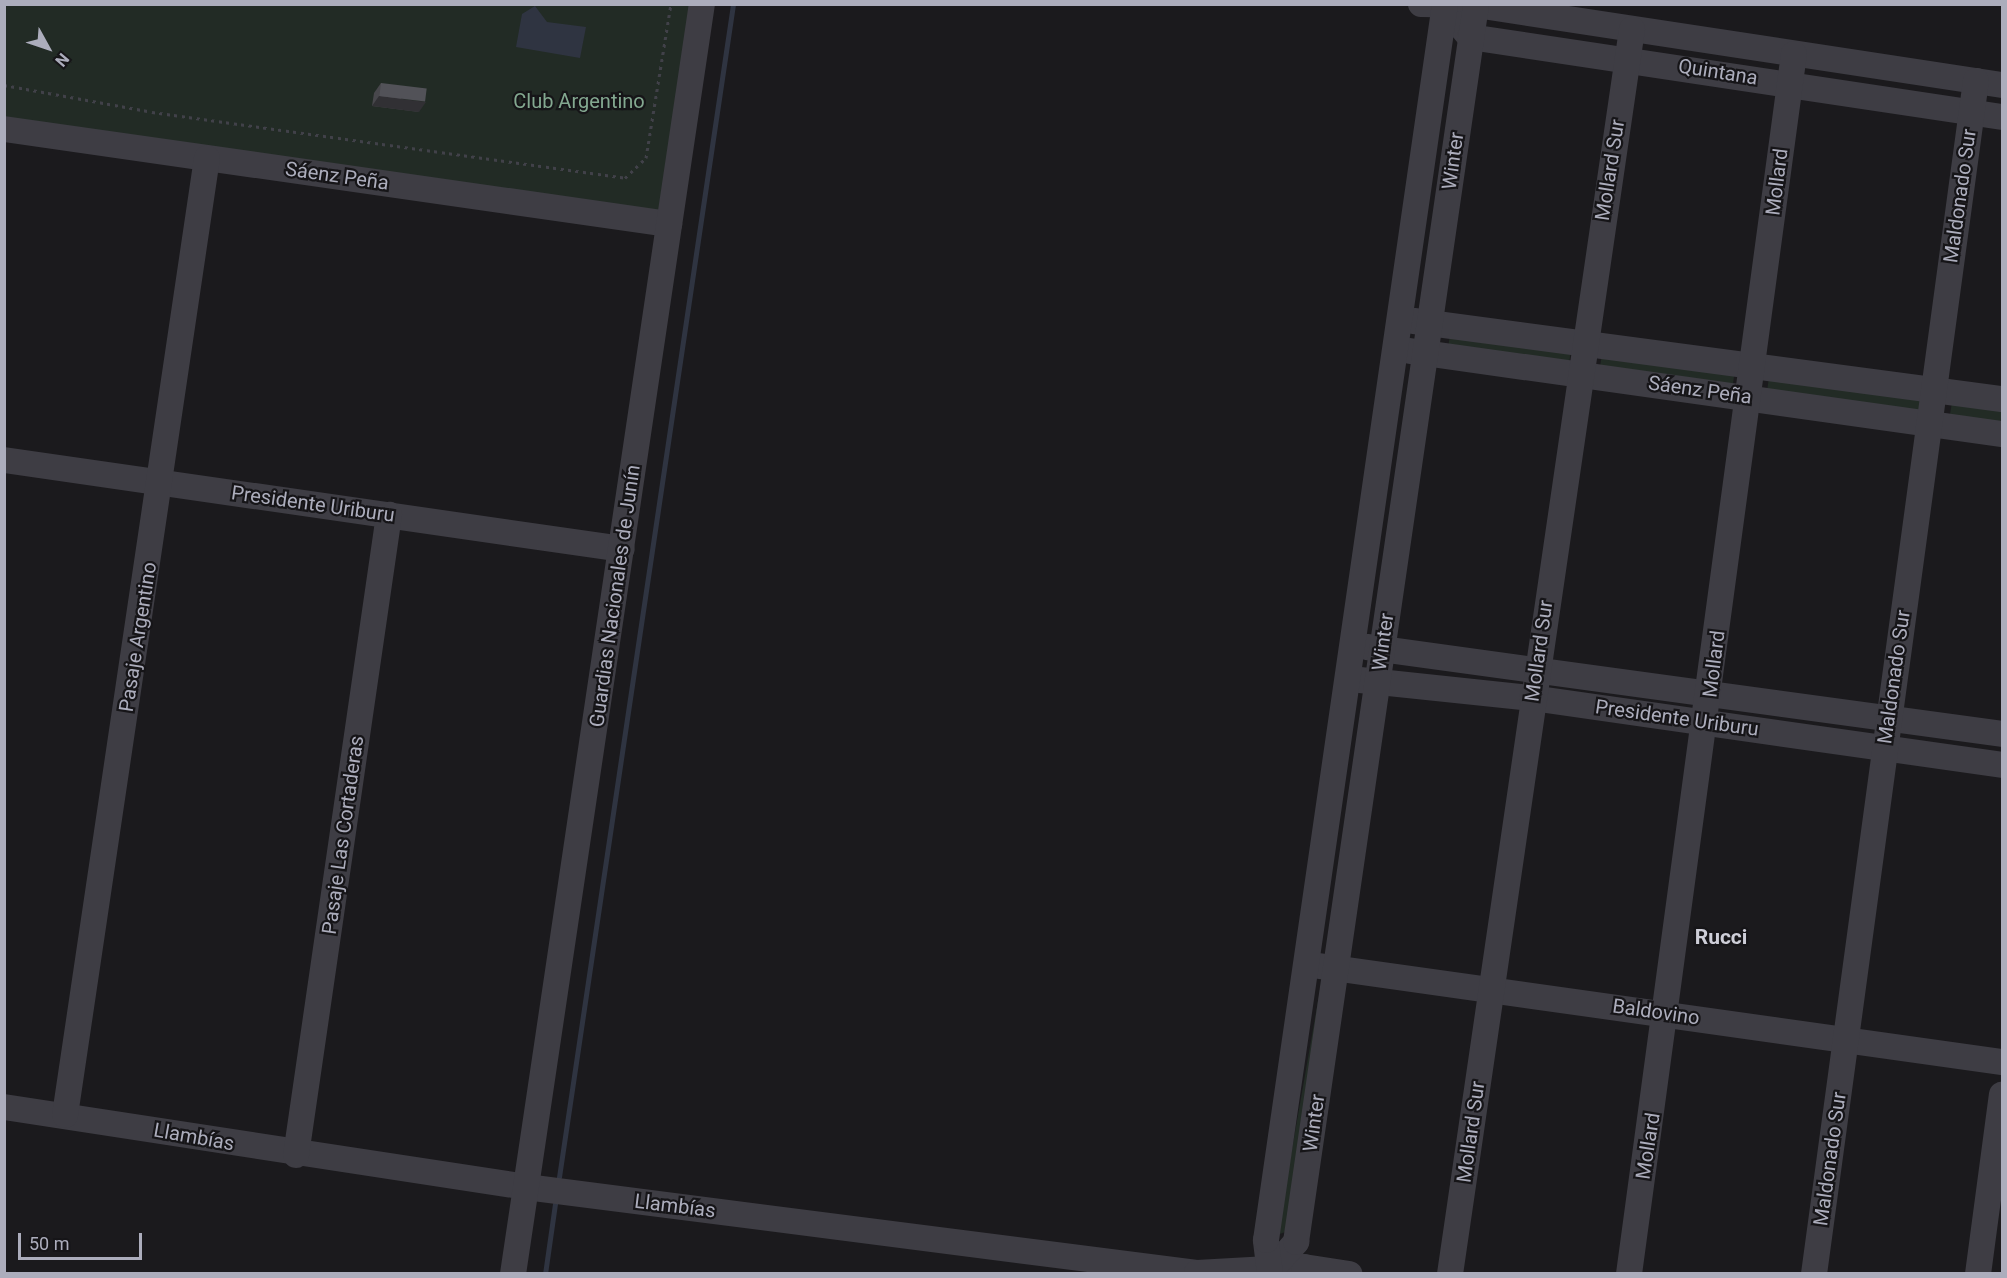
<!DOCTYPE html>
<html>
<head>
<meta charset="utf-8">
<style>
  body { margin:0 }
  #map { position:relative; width:2007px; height:1278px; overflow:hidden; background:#1b1a1d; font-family:Roboto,sans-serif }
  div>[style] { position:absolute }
  .green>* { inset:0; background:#222b25; transform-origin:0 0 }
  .water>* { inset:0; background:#2f3441 }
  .stream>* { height:5px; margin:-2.5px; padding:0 2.5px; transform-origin:2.5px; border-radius:2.5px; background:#2f3441 }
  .path>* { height:3px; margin-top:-1.5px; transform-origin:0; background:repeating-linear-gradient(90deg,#414149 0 3px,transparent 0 7.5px) }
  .minor>* { height:26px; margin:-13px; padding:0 13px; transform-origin:13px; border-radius:13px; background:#3e3d44 }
  .wall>* { inset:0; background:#48474c }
  .shaded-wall>* { inset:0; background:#313034 }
  .building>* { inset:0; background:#525258; transform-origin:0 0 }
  span { translate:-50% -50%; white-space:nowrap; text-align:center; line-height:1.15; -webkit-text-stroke:4.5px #161518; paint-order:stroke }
  .street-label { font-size:20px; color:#acadbc }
  .park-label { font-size:20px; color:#83a890 }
  .neighbourhood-label { font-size:21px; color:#ceced8; font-weight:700 }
  .frame { position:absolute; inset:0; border:6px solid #acadbc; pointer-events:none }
  .north { position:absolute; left:18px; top:18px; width:60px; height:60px; -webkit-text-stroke:4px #161518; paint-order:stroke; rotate:130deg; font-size:16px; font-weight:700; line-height:24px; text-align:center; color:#acadbc }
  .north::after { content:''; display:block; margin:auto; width:21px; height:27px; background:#acadbc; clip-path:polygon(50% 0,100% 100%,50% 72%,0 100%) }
  .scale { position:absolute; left:18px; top:1233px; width:124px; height:27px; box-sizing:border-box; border:3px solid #acadbc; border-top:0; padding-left:8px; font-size:18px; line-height:21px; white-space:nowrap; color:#acadbc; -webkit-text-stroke:4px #161518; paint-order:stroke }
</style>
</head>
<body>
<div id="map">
  <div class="green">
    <i style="clip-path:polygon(4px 5px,690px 5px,661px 211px,5px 118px)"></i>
    <i style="left:1450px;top:334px;width:122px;height:11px;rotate:8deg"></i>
    <i style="left:1602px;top:353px;width:134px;height:14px;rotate:8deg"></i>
    <i style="left:1769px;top:377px;width:154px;height:14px;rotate:8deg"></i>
    <i style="left:1952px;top:402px;width:51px;height:14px;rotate:9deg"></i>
    <i style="clip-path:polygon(1322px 978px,1291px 1230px,1277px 1235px)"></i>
  </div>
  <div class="water">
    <i style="clip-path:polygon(535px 6px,547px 22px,586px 27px,580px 58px,516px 47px,522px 14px)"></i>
  </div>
  <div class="stream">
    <i style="left:559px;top:1177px;width:1186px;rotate:-81.56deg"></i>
    <i style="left:545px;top:1274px;width:71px;rotate:-81.9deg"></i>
  </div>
  <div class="path">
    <i style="left:4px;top:85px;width:150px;rotate:10.3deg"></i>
    <i style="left:152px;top:112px;width:478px;rotate:7.9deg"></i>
    <i style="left:625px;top:178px;width:29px;rotate:-44deg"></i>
    <i style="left:646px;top:158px;width:156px;rotate:-80.8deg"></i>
  </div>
  <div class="minor">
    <i style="left:1421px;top:4px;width:55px;rotate:1deg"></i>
    <i style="left:1476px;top:5px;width:532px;rotate:8.65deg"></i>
    <i style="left:1459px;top:24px;width:17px;rotate:50deg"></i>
    <i style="left:1470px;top:37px;width:538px;rotate:8.55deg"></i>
    <i style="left:4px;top:129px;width:672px;rotate:8.13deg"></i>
    <i style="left:1414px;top:321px;width:593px;rotate:7.56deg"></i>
    <i style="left:1410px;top:351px;width:598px;rotate:7.98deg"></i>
    <i style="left:4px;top:460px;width:624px;rotate:8.19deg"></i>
    <i style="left:1367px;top:647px;width:641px;rotate:7.8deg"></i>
    <i style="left:1360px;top:680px;width:173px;rotate:6deg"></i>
    <i style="left:1532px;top:698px;width:475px;rotate:8.1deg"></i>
    <i style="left:1319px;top:966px;width:690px;rotate:8deg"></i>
    <i style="left:4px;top:1107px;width:528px;rotate:8.71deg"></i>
    <i style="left:526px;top:1187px;width:676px;rotate:7.3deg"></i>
    <i style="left:1197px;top:1273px;width:107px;rotate:-3.2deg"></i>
    <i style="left:1304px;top:1267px;width:46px;rotate:8.8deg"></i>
    <i style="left:65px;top:1115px;width:967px;rotate:-81.56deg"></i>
    <i style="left:296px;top:1155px;width:647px;rotate:-81.73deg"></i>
    <i style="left:1271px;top:1270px;width:38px;rotate:-48deg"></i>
    <i style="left:1296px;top:1242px;width:1250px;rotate:-81.72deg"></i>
    <i style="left:513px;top:1274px;width:1284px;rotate:-81.54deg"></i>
    <i style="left:1270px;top:1274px;width:34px;rotate:-97deg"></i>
    <i style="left:1266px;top:1240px;width:1249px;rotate:-81.76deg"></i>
    <i style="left:1450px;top:1274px;width:1258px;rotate:-81.68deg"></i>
    <i style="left:1629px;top:1274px;width:1231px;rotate:-82.3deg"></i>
    <i style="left:1814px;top:1274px;width:1204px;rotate:-82.27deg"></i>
    <i style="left:1978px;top:1274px;width:181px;rotate:-82.4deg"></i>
  </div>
  <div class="wall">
    <i style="clip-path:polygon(381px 83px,419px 112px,372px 106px,374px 93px)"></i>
  </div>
  <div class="shaded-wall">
    <i style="clip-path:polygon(379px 96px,426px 102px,419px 112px,372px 106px)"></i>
  </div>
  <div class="building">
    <i style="left:381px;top:83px;width:46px;height:13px;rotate:7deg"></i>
  </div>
  <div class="street-label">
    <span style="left:1718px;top:72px;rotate:9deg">Quintana</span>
    <span style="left:1453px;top:161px;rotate:-82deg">Winter</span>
    <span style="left:1610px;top:170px;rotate:-81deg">Mollard Sur</span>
    <span style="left:337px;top:176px;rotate:8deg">Sáenz Peña</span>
    <span style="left:1777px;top:182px;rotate:-83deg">Mollard</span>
    <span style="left:1960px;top:196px;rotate:-82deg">Maldonado Sur</span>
    <span style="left:1700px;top:390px;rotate:8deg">Sáenz Peña</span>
    <span style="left:313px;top:504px;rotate:8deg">Presidente Uriburu</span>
    <span style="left:615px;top:596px;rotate:-82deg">Guardias Nacionales de Junín</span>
    <span style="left:138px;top:637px;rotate:-81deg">Pasaje Argentino</span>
    <span style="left:1383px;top:642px;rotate:-82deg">Winter</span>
    <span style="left:1539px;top:651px;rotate:-82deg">Mollard Sur</span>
    <span style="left:1714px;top:664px;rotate:-83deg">Mollard</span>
    <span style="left:1894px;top:677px;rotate:-82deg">Maldonado Sur</span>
    <span style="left:1677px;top:718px;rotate:8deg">Presidente Uriburu</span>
    <span style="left:343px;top:835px;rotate:-82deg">Pasaje Las Cortaderas</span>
    <span style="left:1656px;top:1012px;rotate:8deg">Baldovino</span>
    <span style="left:1314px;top:1123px;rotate:-82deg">Winter</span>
    <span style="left:1471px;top:1132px;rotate:-82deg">Mollard Sur</span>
    <span style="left:194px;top:1137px;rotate:10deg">Llambías</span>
    <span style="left:1648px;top:1146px;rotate:-81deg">Mollard</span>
    <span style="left:1830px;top:1159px;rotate:-82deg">Maldonado Sur</span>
    <span style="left:675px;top:1206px;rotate:7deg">Llambías</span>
  </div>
  <div class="park-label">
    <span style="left:579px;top:101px">Club Argentino</span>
  </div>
  <div class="neighbourhood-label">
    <span style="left:1721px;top:937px">Rucci</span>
  </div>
  <div class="frame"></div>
  <div class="north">N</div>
  <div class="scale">50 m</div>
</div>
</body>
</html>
